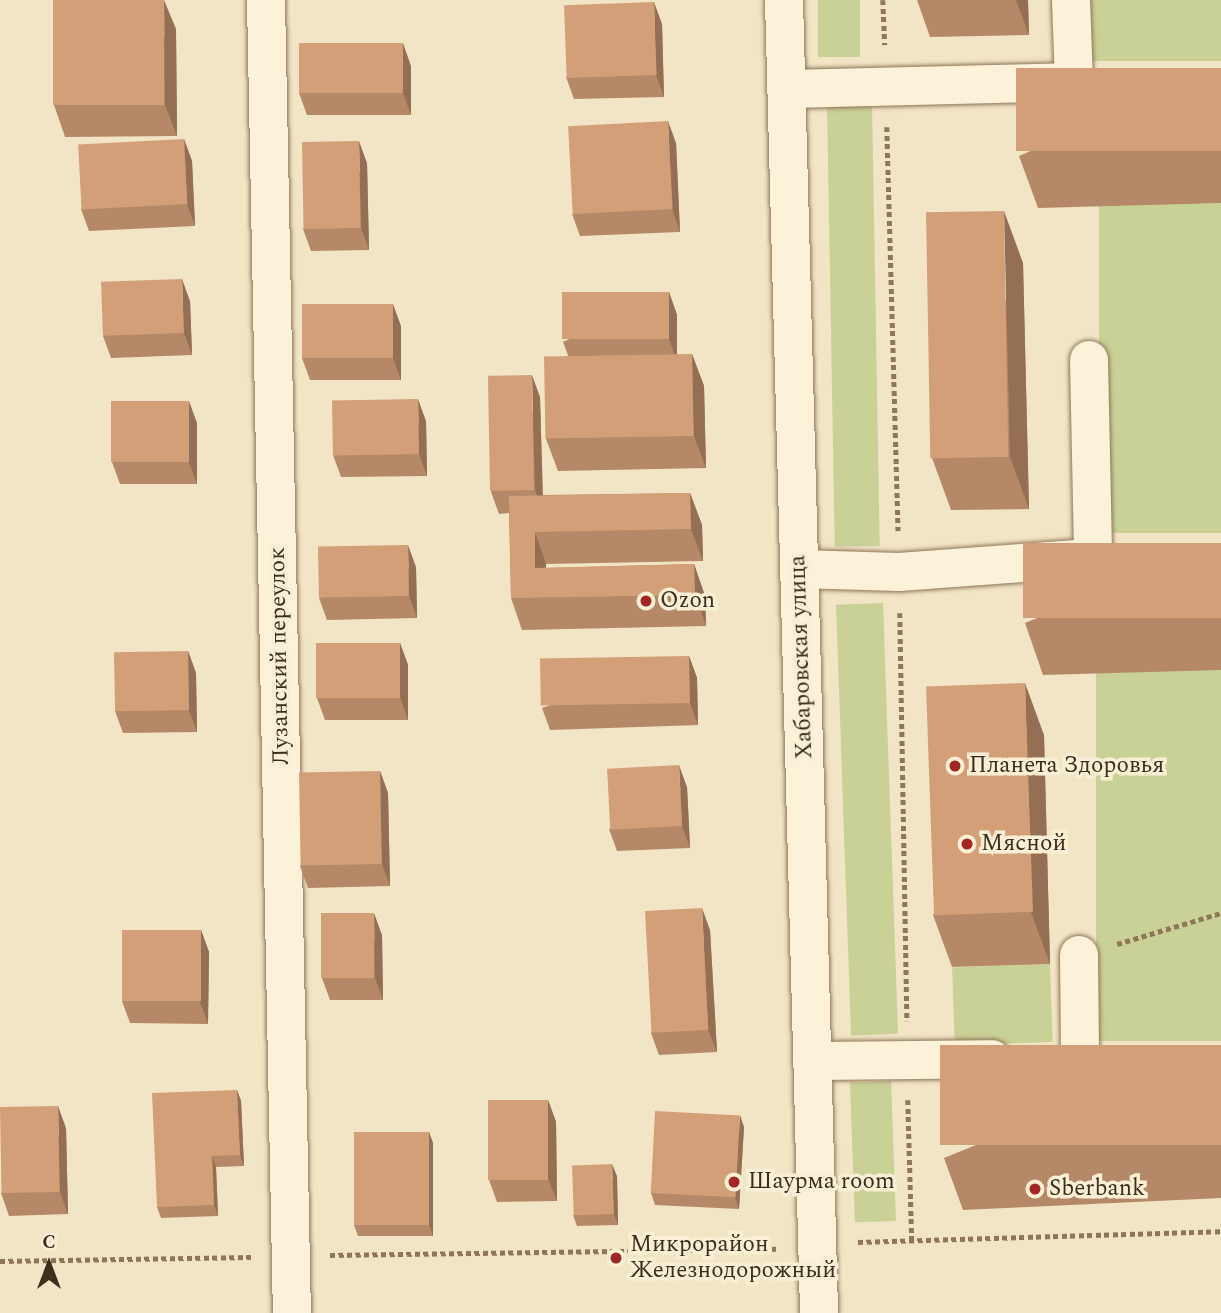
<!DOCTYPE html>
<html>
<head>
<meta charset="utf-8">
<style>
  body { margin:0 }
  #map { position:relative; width:1221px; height:1313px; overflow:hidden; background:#f2e5c5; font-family:Spectral,serif }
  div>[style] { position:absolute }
  .green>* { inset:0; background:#c9d197; transform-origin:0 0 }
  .path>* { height:4.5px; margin-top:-2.25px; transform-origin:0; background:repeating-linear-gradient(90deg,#8f7659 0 5px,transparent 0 8.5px) }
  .roads { filter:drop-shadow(0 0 2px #8f7659) drop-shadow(0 0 2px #8f7659) }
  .minor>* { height:38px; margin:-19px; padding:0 19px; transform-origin:19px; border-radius:19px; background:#fbf2d9 }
  .wall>* { inset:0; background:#b58967 }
  .shaded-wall>* { inset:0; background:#946f54 }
  .building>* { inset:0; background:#d39f78; transform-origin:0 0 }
  .dots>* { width:19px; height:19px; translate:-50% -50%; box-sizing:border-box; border:4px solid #f8efd5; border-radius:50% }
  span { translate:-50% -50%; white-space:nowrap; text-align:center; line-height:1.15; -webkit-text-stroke:7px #f8efd5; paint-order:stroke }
  .poi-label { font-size:23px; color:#3d2e1e }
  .left { translate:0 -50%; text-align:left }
  .street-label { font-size:23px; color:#3d2e1e }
  .north { position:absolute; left:14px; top:1229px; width:70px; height:70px; -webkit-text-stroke:5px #f8efd5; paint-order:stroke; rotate:0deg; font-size:19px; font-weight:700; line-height:28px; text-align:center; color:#3d2e1e }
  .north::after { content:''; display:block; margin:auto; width:24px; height:32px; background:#3d2e1e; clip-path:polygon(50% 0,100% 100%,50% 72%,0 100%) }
</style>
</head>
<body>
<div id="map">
  <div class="green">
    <i style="left:818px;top:0;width:42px;height:57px"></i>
    <i style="left:1088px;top:0;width:133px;height:61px"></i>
    <i style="left:872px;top:103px;width:443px;height:45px;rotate:89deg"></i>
    <i style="left:1221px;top:203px;width:330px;height:122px;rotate:90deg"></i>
    <i style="left:883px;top:603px;width:431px;height:47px;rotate:88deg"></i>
    <i style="left:1221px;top:670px;width:371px;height:125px;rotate:90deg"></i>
    <i style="left:1050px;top:964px;width:78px;height:98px;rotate:88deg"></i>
    <i style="left:891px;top:1081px;width:140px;height:41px;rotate:88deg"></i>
  </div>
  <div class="path">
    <i style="left:883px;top:0;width:45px;rotate:87.5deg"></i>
    <i style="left:887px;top:127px;width:404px;rotate:88.4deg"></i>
    <i style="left:900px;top:613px;width:408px;rotate:89deg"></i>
    <i style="left:1117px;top:944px;width:109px;rotate:-16.6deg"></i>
    <i style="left:908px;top:1100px;width:139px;rotate:88.4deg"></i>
    <i style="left:858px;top:1242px;width:363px;rotate:-1.7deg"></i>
    <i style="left:330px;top:1255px;width:446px;rotate:-0.8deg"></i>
    <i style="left:0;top:1261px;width:251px;rotate:-0.9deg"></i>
  </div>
  <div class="roads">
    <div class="minor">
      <i style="left:266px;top:0;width:1313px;rotate:88.87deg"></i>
      <i style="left:784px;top:0;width:1313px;rotate:88.47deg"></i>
      <i style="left:1071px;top:0;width:82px;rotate:87.9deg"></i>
      <i style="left:787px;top:89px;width:281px;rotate:-1.4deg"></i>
      <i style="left:1089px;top:360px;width:198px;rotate:88.8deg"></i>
      <i style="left:799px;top:569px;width:100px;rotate:1.7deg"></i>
      <i style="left:899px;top:572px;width:178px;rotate:-4.2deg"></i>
      <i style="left:1079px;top:955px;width:102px;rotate:89.4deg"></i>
      <i style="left:812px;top:1061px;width:180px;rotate:-0.6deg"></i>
    </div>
  </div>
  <div class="wall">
    <i style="clip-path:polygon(917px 0,1028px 0,1029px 35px,930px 37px)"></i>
    <i style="clip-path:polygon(662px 24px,664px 97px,574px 99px,566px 77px)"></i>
    <i style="clip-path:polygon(176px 29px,177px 136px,65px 137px,54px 105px)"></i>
    <i style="clip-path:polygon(411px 66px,411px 115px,307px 115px,299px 93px)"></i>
    <i style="clip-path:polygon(1221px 68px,1221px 203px,1038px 208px,1019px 156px)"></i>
    <i style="clip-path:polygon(184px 139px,192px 161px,195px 226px,89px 231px,81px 209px)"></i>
    <i style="clip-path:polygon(676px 143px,680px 232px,580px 236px,572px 214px)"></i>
    <i style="clip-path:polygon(367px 163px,369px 250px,311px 251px,303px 229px)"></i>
    <i style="clip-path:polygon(1023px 263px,1029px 509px,951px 510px,932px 458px)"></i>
    <i style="clip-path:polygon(669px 292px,677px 315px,677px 355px,692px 354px,704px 386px,706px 468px,558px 471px,546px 439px,569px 358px,563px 342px)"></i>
    <i style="clip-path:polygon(190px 301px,192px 355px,111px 358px,103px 336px)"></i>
    <i style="clip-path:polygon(401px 326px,401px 380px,310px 380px,302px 358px)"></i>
    <i style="clip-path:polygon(540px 397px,543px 495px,690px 493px,702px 525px,703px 561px,546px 564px,546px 568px,694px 564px,705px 596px,706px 626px,522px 630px,511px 598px,509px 513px,499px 514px,491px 492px)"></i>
    <i style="clip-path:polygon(426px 421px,427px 476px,341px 477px,333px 455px)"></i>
    <i style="clip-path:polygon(197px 423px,197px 484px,120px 484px,112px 462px)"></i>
    <i style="clip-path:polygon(1221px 543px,1221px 670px,1043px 675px,1025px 623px)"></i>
    <i style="clip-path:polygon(416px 567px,417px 618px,327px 620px,319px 598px)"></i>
    <i style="clip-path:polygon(400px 643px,408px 665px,408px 720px,325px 720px,317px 698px)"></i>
    <i style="clip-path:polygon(188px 651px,196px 673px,197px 732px,123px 733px,115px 711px)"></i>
    <i style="clip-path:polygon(689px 656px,697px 678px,698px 725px,550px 730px,542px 708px)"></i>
    <i style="clip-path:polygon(1044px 735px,1050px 964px,952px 967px,933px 915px)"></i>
    <i style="clip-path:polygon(380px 771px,388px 793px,390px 886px,308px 888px,300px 866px)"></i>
    <i style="clip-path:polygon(687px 787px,690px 848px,617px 851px,609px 829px)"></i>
    <i style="clip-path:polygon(201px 930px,209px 952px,208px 1024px,130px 1023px,122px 1001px)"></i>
    <i style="clip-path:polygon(710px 930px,717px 1052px,659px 1055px,651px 1033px)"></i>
    <i style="clip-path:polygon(382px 935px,383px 1000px,330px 1000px,322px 978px)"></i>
    <i style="clip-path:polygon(1221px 1045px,1221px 1198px,963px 1210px,944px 1158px)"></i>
    <i style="clip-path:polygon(237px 1090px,241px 1101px,244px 1166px,216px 1167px,218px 1216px,161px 1218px,157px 1207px)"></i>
    <i style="clip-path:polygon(548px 1100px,556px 1122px,557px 1201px,497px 1202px,489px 1180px)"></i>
    <i style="clip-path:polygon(744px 1127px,739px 1209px,655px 1205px,651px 1193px)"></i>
    <i style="clip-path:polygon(66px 1128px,68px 1214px,9px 1216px,1px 1193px)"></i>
    <i style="clip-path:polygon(429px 1132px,433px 1143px,433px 1236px,358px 1236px,354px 1225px)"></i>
    <i style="clip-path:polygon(617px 1176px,618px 1225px,577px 1226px,573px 1215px)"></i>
  </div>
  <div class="shaded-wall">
    <i style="clip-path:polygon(164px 0,176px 29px,177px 136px,165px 105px)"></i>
    <i style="clip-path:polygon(1016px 0,1028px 0,1029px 35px)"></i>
    <i style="clip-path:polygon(654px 2px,662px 24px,664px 97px,656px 75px)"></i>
    <i style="clip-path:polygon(403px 43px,411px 66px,411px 115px,403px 93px)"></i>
    <i style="clip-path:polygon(668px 121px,676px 143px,680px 232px,672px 209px)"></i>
    <i style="clip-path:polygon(184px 139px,192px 161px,195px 226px,187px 204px)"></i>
    <i style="clip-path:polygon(359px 141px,367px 163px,369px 250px,361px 228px)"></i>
    <i style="clip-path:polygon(1004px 211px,1023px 263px,1029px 509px,1010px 457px)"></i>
    <i style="clip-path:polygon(182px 279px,190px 301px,192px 355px,184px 333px)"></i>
    <i style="clip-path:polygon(669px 292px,677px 315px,677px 361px,669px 339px)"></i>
    <i style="clip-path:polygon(393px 304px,401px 326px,401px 380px,393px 358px)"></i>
    <i style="clip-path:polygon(692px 354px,704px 386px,706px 468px,694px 436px)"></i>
    <i style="clip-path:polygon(532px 375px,540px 397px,543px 512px,535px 490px)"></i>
    <i style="clip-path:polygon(418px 399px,426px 421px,427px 476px,419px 454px)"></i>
    <i style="clip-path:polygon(189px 401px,197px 423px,197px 484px,189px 462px)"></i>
    <i style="clip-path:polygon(690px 493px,702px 525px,703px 561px,691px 529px)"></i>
    <i style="clip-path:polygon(535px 532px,546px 564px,547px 600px,535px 568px)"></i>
    <i style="clip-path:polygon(408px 545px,416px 567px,417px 618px,409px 596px)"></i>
    <i style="clip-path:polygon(694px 564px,705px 596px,706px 626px,695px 595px)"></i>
    <i style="clip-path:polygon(400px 643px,408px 665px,408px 720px,400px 697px)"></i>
    <i style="clip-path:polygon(188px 651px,196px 673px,197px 732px,189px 710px)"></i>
    <i style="clip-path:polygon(689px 656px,697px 678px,698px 725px,690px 703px)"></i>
    <i style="clip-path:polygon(1025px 683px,1044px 735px,1050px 964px,1031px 912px)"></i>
    <i style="clip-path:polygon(679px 765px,687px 787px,690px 848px,682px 826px)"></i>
    <i style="clip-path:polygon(380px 771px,388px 793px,390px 886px,382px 864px)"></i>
    <i style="clip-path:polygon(702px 908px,710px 930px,717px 1052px,708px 1030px)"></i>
    <i style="clip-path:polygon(374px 913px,382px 935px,383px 1000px,375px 978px)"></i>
    <i style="clip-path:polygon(201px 930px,209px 952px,208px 1024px,200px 1002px)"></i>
    <i style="clip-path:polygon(237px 1090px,241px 1101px,244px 1166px,240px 1155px)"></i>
    <i style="clip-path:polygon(548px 1100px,556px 1122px,557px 1201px,548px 1179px)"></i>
    <i style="clip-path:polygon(58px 1106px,66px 1128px,68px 1214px,60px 1192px)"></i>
    <i style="clip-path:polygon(740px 1115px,744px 1127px,739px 1209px,735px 1198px)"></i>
    <i style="clip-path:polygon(429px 1132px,433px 1143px,433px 1236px,429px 1225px)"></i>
    <i style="clip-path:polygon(212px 1156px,216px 1167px,218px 1216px,214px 1205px)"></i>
    <i style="clip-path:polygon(612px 1164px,617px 1176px,618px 1225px,614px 1214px)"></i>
  </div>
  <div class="building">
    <i style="left:53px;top:0;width:111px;height:105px"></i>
    <i style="left:654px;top:2px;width:73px;height:90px;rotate:88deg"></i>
    <i style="left:299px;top:43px;width:104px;height:50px"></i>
    <i style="left:1221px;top:68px;width:83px;height:205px;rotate:90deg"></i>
    <i style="left:668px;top:121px;width:88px;height:100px;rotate:87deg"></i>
    <i style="left:184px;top:139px;width:65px;height:106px;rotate:87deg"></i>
    <i style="left:359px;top:141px;width:87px;height:57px;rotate:89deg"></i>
    <i style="left:1004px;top:211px;width:246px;height:78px;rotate:89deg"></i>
    <i style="left:182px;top:279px;width:54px;height:81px;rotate:88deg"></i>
    <i style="left:669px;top:292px;width:47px;height:107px;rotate:90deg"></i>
    <i style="left:393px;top:304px;width:54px;height:91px;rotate:90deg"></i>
    <i style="left:692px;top:354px;width:82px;height:148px;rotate:89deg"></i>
    <i style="left:532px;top:375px;width:115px;height:44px;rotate:89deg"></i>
    <i style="left:418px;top:399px;width:55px;height:86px;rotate:89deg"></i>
    <i style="left:111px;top:401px;width:78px;height:61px"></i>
    <i style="clip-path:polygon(690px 493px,691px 529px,535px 532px,535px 568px,694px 564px,695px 595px,511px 598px,509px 496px)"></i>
    <i style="left:1221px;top:543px;width:75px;height:198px;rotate:90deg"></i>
    <i style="left:408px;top:545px;width:51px;height:90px;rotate:89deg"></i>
    <i style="left:316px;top:643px;width:84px;height:55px"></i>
    <i style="left:188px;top:651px;width:59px;height:74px;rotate:89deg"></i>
    <i style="left:689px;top:656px;width:47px;height:149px;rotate:89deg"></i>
    <i style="left:1025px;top:683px;width:229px;height:99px;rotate:88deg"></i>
    <i style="left:679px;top:765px;width:61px;height:72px;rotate:87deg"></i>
    <i style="left:380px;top:771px;width:93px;height:81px;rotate:89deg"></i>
    <i style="left:702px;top:908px;width:122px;height:57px;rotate:87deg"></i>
    <i style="left:321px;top:913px;width:53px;height:65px"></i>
    <i style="left:122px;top:930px;width:79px;height:71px"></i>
    <i style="left:1221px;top:1045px;width:100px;height:281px;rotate:90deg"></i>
    <i style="clip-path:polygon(237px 1090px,240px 1155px,212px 1156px,214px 1205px,157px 1207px,152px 1093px)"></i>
    <i style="left:488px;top:1100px;width:60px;height:80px"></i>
    <i style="left:58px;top:1106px;width:86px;height:58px;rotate:89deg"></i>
    <i style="left:655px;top:1111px;width:85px;height:82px;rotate:3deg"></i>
    <i style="left:354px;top:1132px;width:75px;height:93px"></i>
    <i style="left:612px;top:1164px;width:50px;height:40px;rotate:88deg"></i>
  </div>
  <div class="dots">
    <i style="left:646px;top:601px;background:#a32524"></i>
    <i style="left:955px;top:766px;background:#a32524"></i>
    <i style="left:967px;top:844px;background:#a32524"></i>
    <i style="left:734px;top:1182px;background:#a32524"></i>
    <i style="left:1035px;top:1189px;background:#a32524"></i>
    <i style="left:616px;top:1258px;background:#a32524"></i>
  </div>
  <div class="poi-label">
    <span class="left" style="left:660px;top:601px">Ozon</span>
    <span class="left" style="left:969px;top:766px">Планета Здоровья</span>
    <span class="left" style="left:981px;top:844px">Мясной</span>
    <span class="left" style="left:748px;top:1182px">Шаурма room</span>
    <span class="left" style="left:1049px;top:1189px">Sberbank</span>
    <span class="left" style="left:630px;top:1258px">Микрорайон<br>Железнодорожный</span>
  </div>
  <div class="street-label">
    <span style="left:280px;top:656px;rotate:-91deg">Лузанский переулок</span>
    <span style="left:802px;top:657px;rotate:-92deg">Хабаровская улица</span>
  </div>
  <div class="north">С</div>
</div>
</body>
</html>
